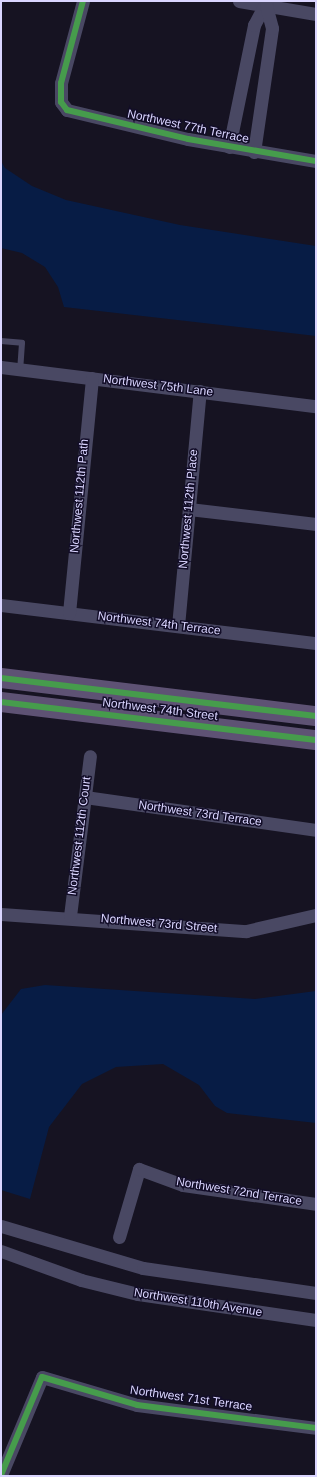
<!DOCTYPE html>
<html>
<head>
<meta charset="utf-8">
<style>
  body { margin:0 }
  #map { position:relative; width:317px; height:1477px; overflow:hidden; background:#161322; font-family:Arial,sans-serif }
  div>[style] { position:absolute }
  .water>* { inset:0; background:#071c45 }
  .lane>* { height:6px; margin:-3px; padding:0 3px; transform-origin:3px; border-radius:3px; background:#494863 }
  .street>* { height:13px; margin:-6.5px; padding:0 6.5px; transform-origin:6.5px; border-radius:6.5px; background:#494863 }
  .primary>* { height:20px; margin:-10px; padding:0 10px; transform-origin:10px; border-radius:10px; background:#5e5274 }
  .cycleway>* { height:6px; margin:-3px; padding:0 3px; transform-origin:3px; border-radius:3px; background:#469c4c }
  span { translate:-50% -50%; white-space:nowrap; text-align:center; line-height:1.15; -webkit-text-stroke:3px #120d28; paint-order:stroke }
  .street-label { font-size:12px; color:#dad5ff }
  .frame { position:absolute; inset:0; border:2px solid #dad5ff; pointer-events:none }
</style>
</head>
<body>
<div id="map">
  <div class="water">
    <i style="clip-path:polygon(1px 161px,5px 168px,32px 186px,66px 200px,180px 225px,316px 246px,316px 336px,64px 307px,58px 287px,45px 267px,22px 253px,1px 248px)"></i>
    <i style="clip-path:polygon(45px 985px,255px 999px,316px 991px,316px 1123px,227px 1113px,215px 1106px,199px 1085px,163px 1064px,116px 1067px,82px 1084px,49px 1127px,30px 1199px,1px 1190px,1px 1015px,21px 989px)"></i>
  </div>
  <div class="lane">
    <i style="left:1px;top:341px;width:21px;rotate:5deg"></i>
    <i style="left:22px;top:343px;width:26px;rotate:94deg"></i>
  </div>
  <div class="street">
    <i style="left:83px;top:1px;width:85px;rotate:105deg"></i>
    <i style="left:61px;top:83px;width:19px;rotate:90deg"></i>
    <i style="left:61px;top:102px;width:10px;rotate:53deg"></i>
    <i style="left:67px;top:110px;width:124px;rotate:13.5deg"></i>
    <i style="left:188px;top:139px;width:130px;rotate:9.8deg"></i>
    <i style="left:239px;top:1px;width:78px;rotate:9.6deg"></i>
    <i style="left:229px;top:147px;width:125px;rotate:-78.4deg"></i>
    <i style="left:254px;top:25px;width:27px;rotate:-62deg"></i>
    <i style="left:254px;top:152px;width:125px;rotate:-81.7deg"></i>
    <i style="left:272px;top:28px;width:23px;rotate:-105deg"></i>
    <i style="left:1px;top:367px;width:317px;rotate:7.1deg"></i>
    <i style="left:189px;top:509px;width:128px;rotate:6.7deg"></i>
    <i style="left:1px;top:605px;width:317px;rotate:6.9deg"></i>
    <i style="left:69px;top:613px;width:236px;rotate:-84.4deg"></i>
    <i style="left:178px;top:626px;width:236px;rotate:-84.7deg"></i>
    <i style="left:85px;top:797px;width:233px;rotate:8.1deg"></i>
    <i style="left:1px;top:914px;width:246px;rotate:4deg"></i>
    <i style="left:246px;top:931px;width:72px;rotate:-12.9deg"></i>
    <i style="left:70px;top:916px;width:161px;rotate:-82.9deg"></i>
    <i style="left:1px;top:1226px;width:148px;rotate:16.5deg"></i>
    <i style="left:143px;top:1268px;width:175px;rotate:8.2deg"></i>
    <i style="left:119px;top:1237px;width:71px;rotate:-73.6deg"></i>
    <i style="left:139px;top:1169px;width:47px;rotate:20deg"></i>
    <i style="left:183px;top:1185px;width:134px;rotate:8.1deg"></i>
    <i style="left:1px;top:1251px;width:85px;rotate:19.9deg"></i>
    <i style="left:81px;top:1280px;width:59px;rotate:13.8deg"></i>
    <i style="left:138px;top:1294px;width:180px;rotate:8.3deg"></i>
    <i style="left:1px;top:1475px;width:106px;rotate:-67.3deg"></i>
    <i style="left:42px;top:1377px;width:99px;rotate:16.4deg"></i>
    <i style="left:137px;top:1405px;width:180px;rotate:7.3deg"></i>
  </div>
  <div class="primary">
    <i style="left:1px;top:678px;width:317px;rotate:6.9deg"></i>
    <i style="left:1px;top:702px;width:317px;rotate:6.9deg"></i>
  </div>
  <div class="cycleway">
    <i style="left:83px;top:1px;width:85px;rotate:105deg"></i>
    <i style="left:61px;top:83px;width:19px;rotate:90deg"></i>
    <i style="left:61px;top:102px;width:10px;rotate:53deg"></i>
    <i style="left:67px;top:110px;width:124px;rotate:13.5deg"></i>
    <i style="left:188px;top:139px;width:130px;rotate:9.8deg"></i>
    <i style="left:1px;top:678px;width:317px;rotate:6.9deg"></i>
    <i style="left:1px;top:702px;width:317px;rotate:6.9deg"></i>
    <i style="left:1px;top:1475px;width:106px;rotate:-67.3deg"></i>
    <i style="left:42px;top:1377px;width:99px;rotate:16.4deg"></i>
    <i style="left:137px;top:1405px;width:180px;rotate:7.3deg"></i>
  </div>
  <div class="street-label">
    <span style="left:188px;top:127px;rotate:12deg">Northwest 77th Terrace</span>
    <span style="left:158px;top:386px;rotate:7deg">Northwest 75th Lane</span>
    <span style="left:80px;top:496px;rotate:-85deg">Northwest 112th Path</span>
    <span style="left:189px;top:509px;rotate:-85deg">Northwest 112th Place</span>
    <span style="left:159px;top:624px;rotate:7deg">Northwest 74th Terrace</span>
    <span style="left:160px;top:710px;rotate:7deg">Northwest 74th Street</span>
    <span style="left:200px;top:814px;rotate:8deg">Northwest 73rd Terrace</span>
    <span style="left:80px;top:836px;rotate:-83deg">Northwest 112th Court</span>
    <span style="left:159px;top:924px;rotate:5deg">Northwest 73rd Street</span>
    <span style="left:239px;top:1192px;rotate:9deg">Northwest 72nd Terrace</span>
    <span style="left:198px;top:1303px;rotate:9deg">Northwest 110th Avenue</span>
    <span style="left:191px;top:1399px;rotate:8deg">Northwest 71st Terrace</span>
  </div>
  <div class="frame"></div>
</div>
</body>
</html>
